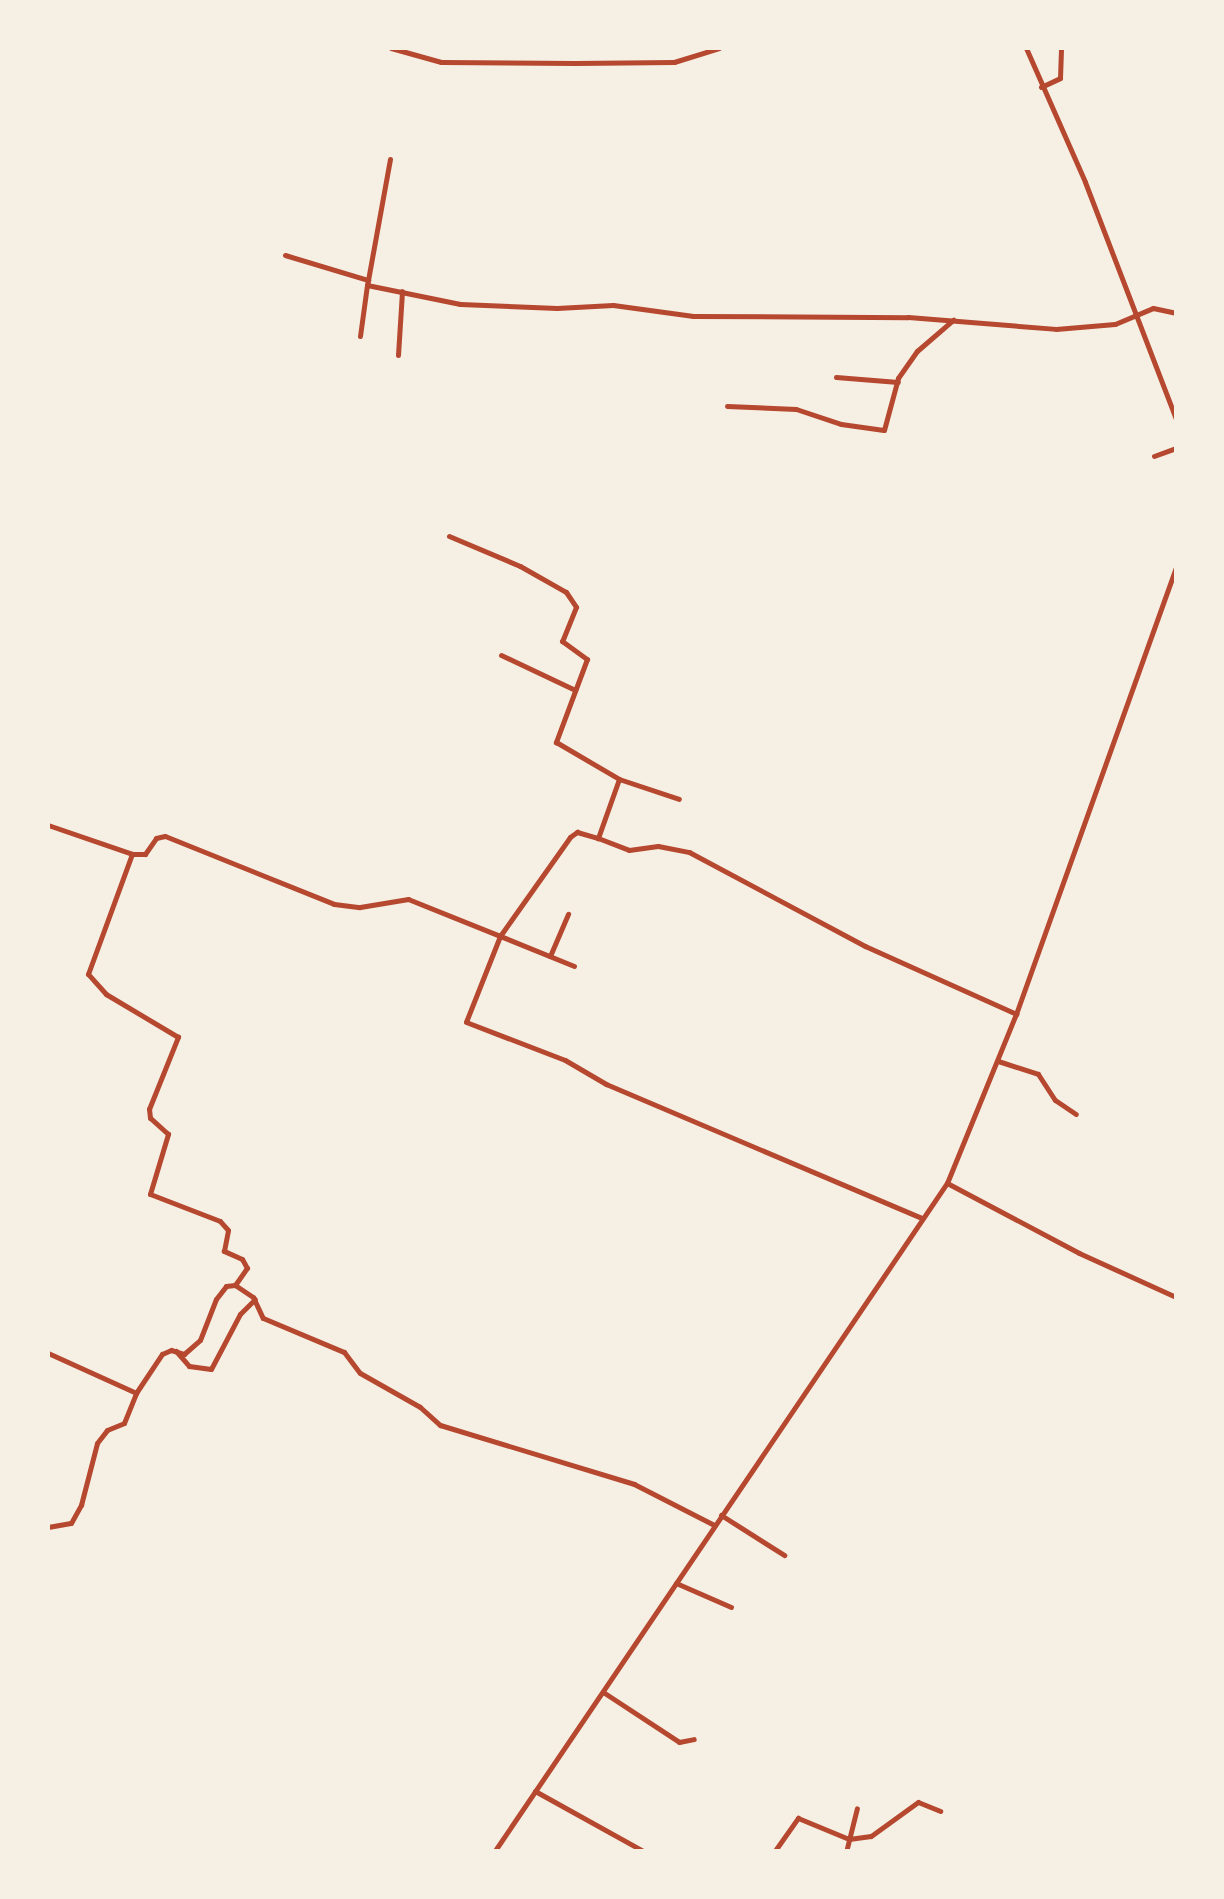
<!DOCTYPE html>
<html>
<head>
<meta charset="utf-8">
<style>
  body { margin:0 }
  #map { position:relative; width:1224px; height:1899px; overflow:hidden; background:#f6efe4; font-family:Inter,sans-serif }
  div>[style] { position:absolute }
  .minor>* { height:5px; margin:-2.5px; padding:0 2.5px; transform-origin:2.5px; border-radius:2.5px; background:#b5482f }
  span { translate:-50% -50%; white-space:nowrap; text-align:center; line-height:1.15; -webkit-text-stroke:8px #f6efe4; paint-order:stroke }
  .frame { position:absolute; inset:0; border:50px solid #f6efe4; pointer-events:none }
</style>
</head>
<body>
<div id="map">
  <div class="minor">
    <i style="left:391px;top:48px;width:52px;rotate:15.6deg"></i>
    <i style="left:441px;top:62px;width:134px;rotate:0.4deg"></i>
    <i style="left:575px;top:63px;width:99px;rotate:-0.6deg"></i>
    <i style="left:674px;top:62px;width:47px;rotate:-17.3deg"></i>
    <i style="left:1026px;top:48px;width:146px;rotate:66.2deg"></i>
    <i style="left:1085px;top:182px;width:254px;rotate:69deg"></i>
    <i style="left:1041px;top:87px;width:21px;rotate:-25deg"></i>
    <i style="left:1060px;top:78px;width:30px;rotate:-88deg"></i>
    <i style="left:390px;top:159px;width:128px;rotate:100.3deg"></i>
    <i style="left:367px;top:285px;width:95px;rotate:11.5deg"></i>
    <i style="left:460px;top:304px;width:97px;rotate:2.4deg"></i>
    <i style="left:557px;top:308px;width:56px;rotate:-3.1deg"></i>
    <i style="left:613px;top:305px;width:81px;rotate:7.8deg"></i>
    <i style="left:693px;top:316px;width:215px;rotate:0.3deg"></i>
    <i style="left:908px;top:317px;width:148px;rotate:4.6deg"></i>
    <i style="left:1056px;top:329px;width:59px;rotate:-4.8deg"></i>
    <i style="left:1115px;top:324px;width:41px;rotate:-22.8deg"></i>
    <i style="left:1153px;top:308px;width:24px;rotate:12deg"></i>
    <i style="left:285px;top:255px;width:87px;rotate:16.8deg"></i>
    <i style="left:360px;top:336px;width:51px;rotate:-82.2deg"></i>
    <i style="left:398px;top:355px;width:64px;rotate:-86.4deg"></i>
    <i style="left:836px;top:377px;width:62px;rotate:4.6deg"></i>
    <i style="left:727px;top:406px;width:69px;rotate:2.5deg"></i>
    <i style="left:796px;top:409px;width:47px;rotate:18.4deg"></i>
    <i style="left:841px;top:424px;width:43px;rotate:7.9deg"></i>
    <i style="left:884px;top:430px;width:54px;rotate:-74.9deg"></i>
    <i style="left:898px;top:378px;width:33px;rotate:-55deg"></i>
    <i style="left:917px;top:351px;width:48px;rotate:-40.7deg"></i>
    <i style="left:1154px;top:456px;width:23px;rotate:-20deg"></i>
    <i style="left:449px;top:536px;width:77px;rotate:22.9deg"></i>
    <i style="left:520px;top:566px;width:53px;rotate:29.5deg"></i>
    <i style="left:566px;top:592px;width:18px;rotate:56deg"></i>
    <i style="left:576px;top:607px;width:37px;rotate:112deg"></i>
    <i style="left:562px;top:641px;width:31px;rotate:36deg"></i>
    <i style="left:587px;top:659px;width:89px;rotate:110.5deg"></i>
    <i style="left:556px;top:742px;width:73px;rotate:30.4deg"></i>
    <i style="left:619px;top:779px;width:63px;rotate:109.6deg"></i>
    <i style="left:598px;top:838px;width:33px;rotate:21deg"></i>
    <i style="left:629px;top:850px;width:29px;rotate:-8deg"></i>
    <i style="left:658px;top:846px;width:32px;rotate:11deg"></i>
    <i style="left:689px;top:852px;width:200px;rotate:28.1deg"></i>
    <i style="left:865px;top:946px;width:166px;rotate:24.2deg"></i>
    <i style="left:501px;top:655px;width:82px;rotate:25.3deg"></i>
    <i style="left:619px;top:779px;width:63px;rotate:18.4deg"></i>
    <i style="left:48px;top:825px;width:89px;rotate:19deg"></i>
    <i style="left:132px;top:854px;width:13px"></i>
    <i style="left:145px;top:854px;width:19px;rotate:-55deg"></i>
    <i style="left:156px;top:838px;width:9px;rotate:-13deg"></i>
    <i style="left:165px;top:836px;width:182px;rotate:21.9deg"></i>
    <i style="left:334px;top:904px;width:26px;rotate:7deg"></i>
    <i style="left:360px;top:907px;width:49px;rotate:-9.5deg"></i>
    <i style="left:408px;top:899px;width:99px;rotate:21.9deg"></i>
    <i style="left:500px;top:936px;width:92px;rotate:111.6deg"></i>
    <i style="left:466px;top:1022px;width:106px;rotate:21deg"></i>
    <i style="left:565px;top:1060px;width:48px;rotate:30.3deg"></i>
    <i style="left:606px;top:1084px;width:342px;rotate:23deg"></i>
    <i style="left:550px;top:956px;width:46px;rotate:-66.8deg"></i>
    <i style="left:574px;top:966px;width:80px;rotate:-157.9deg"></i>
    <i style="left:500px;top:936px;width:121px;rotate:-54.7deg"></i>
    <i style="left:570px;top:837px;width:9px;rotate:-36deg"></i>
    <i style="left:577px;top:832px;width:22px;rotate:16deg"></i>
    <i style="left:998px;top:1061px;width:42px;rotate:18deg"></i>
    <i style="left:1038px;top:1074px;width:31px;rotate:57deg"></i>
    <i style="left:1055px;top:1100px;width:25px;rotate:34deg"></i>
    <i style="left:947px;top:1183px;width:149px;rotate:27.9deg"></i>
    <i style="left:1079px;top:1253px;width:107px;rotate:24.4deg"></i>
    <i style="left:235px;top:1285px;width:22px;rotate:34deg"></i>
    <i style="left:253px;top:1297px;width:23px;rotate:65deg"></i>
    <i style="left:263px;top:1318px;width:88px;rotate:22.8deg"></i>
    <i style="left:344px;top:1352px;width:26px;rotate:53deg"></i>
    <i style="left:360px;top:1373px;width:69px;rotate:29.5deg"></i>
    <i style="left:420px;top:1407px;width:27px;rotate:42deg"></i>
    <i style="left:440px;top:1425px;width:203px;rotate:16.9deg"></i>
    <i style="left:634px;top:1484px;width:90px;rotate:27.1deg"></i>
    <i style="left:176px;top:1351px;width:20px;rotate:49deg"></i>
    <i style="left:189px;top:1366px;width:22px;rotate:8deg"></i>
    <i style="left:211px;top:1369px;width:62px;rotate:-62.2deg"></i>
    <i style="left:240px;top:1314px;width:21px;rotate:-45deg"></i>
    <i style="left:48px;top:1353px;width:97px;rotate:24.4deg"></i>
    <i style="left:721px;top:1515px;width:75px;rotate:32.4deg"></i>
    <i style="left:48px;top:1527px;width:23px;rotate:-10deg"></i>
    <i style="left:71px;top:1523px;width:21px;rotate:-61deg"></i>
    <i style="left:81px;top:1505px;width:64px;rotate:-75.5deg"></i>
    <i style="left:97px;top:1443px;width:16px;rotate:-52deg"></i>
    <i style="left:107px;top:1430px;width:18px;rotate:-22deg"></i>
    <i style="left:124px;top:1423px;width:32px;rotate:-68deg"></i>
    <i style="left:136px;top:1393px;width:47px;rotate:-56.3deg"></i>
    <i style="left:162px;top:1354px;width:10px;rotate:-24deg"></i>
    <i style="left:171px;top:1350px;width:14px;rotate:17deg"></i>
    <i style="left:184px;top:1354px;width:21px;rotate:-41deg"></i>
    <i style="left:200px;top:1340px;width:44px;rotate:-68.7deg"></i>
    <i style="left:216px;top:1299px;width:16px;rotate:-52deg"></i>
    <i style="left:226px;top:1286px;width:9px;rotate:-6deg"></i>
    <i style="left:235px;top:1285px;width:21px;rotate:-55deg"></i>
    <i style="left:247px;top:1268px;width:10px;rotate:-119deg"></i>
    <i style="left:242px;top:1259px;width:20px;rotate:-156deg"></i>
    <i style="left:224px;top:1251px;width:21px;rotate:-79deg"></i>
    <i style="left:228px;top:1230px;width:12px;rotate:-132deg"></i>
    <i style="left:220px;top:1221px;width:75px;rotate:-158.9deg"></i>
    <i style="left:150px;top:1194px;width:63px;rotate:-73.3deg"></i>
    <i style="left:168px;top:1134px;width:24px;rotate:-138deg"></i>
    <i style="left:150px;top:1118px;width:9px;rotate:-96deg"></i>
    <i style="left:149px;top:1109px;width:78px;rotate:-68.1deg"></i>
    <i style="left:178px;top:1037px;width:84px;rotate:-149.2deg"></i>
    <i style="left:106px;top:994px;width:27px;rotate:-132deg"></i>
    <i style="left:88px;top:974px;width:128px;rotate:-69.9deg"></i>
    <i style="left:676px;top:1583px;width:60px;rotate:23.6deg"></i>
    <i style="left:603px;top:1692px;width:91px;rotate:33.3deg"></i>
    <i style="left:679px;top:1742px;width:15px;rotate:-11deg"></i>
    <i style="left:535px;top:1791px;width:126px;rotate:29deg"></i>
    <i style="left:494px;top:1852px;width:808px;rotate:-55.9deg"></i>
    <i style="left:947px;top:1183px;width:183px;rotate:-67.8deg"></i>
    <i style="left:1016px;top:1014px;width:475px;rotate:-70.3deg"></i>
    <i style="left:774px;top:1852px;width:42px;rotate:-54.8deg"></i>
    <i style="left:798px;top:1818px;width:55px;rotate:22.4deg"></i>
    <i style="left:849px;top:1839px;width:22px;rotate:-8deg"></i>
    <i style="left:871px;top:1836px;width:58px;rotate:-35.9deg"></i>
    <i style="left:918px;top:1802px;width:24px;rotate:22deg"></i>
    <i style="left:846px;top:1852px;width:45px;rotate:-76deg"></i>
  </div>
  <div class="frame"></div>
</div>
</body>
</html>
